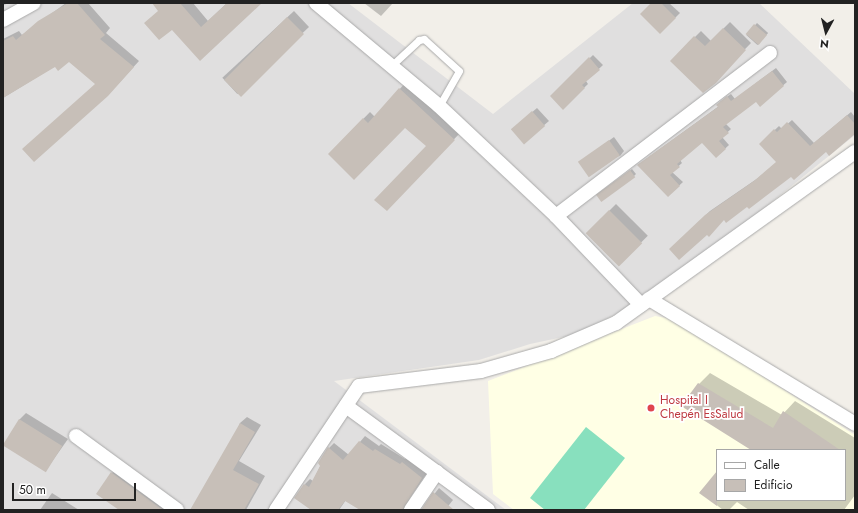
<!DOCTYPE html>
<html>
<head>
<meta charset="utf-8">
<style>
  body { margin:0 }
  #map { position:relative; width:858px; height:513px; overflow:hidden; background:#f2efe9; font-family:Jost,sans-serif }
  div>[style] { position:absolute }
  .residential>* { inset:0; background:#e0dfdf }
  .education>* { inset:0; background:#ffffe5 }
  .pitch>* { inset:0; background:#88e0be }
  .shadow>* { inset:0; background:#0003; transform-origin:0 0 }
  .building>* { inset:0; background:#c7bfb8; transform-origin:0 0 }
  .roads { filter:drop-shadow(0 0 1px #a9a9a9) drop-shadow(0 0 1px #a9a9a9) }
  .lane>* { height:7px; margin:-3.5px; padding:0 3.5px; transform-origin:3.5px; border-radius:3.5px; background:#fff }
  .street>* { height:14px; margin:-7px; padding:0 7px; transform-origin:7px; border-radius:7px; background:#fff }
  .dots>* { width:11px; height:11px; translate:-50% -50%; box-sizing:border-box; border:2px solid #fff; border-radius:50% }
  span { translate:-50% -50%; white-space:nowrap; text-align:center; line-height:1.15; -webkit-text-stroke:3.5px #fff; paint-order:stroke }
  .health-label { font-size:12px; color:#be3a42 }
  .left { translate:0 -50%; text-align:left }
  .frame { position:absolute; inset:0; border:4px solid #222; pointer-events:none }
  .legend { position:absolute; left:716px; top:449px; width:130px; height:52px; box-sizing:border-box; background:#fff; border:1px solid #a7a7a7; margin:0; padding:5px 7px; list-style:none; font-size:12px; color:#222 }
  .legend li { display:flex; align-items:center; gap:8px; height:20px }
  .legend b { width:20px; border:1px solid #a7a7a7 }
  .north { position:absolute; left:806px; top:12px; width:40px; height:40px; -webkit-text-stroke:3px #fff; paint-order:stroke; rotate:187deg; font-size:11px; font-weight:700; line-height:16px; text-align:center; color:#222 }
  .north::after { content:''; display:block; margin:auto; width:14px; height:18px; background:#222; clip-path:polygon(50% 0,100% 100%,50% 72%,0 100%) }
  .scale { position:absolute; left:12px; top:483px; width:124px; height:18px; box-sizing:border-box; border:2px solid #222; border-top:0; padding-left:5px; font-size:12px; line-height:14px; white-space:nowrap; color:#222; -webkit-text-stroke:3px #fff; paint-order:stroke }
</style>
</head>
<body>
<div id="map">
  <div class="residential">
    <i style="clip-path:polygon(3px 3px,348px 3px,493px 114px,633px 3px,759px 3px,855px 94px,855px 135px,661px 291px,577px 334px,530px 344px,479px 360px,334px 381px,506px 510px,3px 510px)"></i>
  </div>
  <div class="education">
    <i style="clip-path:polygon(evenodd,655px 316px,672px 319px,855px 435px,855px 510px,514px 510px,493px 494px,488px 381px,655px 316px,717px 450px,845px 450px,845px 500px,717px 500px,717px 450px)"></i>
  </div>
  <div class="pitch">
    <i style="clip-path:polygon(586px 427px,625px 458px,584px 510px,545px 510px,530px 498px)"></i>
  </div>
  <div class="shadow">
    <i style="clip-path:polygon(3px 3px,10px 3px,3px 5px)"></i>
    <i style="clip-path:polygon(66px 3px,88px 3px,110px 28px,106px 33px,139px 61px,106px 97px,96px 84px,69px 61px,55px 66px,3px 98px,3px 39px,19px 31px,22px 35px)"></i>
    <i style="clip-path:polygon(153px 3px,193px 3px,208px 21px,227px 3px,261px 3px,200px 59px)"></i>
    <i style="clip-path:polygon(364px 3px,393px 3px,381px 16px)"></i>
    <i style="clip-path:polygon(652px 3px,669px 3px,680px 13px,660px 33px)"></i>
    <i style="left:294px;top:11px;width:22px;height:98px;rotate:47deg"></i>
    <i style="clip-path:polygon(730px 22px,751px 43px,703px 92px,671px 61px,701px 31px,711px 41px)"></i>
    <i style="left:757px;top:23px;width:15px;height:16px;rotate:42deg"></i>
    <i style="clip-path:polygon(593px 55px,603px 65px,586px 81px,588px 84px,563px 108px,551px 96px)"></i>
    <i style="clip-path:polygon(776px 68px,787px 82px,760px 105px,756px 101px,725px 123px,731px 129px,722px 137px,729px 145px,716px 157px,703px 141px,680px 160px,682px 163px,672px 172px,683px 182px,668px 196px,638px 165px,719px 106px,720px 102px,731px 94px,735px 99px)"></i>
    <i style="clip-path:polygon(406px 82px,460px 133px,387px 209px,428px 146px,405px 126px,329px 154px,370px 112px,375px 117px)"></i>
    <i style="clip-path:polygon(537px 108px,549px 121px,524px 142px,517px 125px)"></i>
    <i style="clip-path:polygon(851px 112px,855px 117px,855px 132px,724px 219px,707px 234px,671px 249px,710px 211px,758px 178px,777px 162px,760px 144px,779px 126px,782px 129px,792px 120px,814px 143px)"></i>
    <i style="clip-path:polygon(614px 137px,624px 151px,620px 156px,580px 162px)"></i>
    <i style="clip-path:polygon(632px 169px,636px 174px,634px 176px,600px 194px)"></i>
    <i style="left:616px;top:204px;width:45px;height:41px;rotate:45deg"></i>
    <i style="clip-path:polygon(710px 373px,782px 415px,795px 401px,855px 438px,855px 495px,844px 510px,749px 510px,737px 502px,729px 510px,723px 510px,700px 492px,717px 473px,717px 500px,845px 500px,845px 450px,754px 450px,699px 384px)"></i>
    <i style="clip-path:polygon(26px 413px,68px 439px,46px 470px,19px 420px)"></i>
    <i style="clip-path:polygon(247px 417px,261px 425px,239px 461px,265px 476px,246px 510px,204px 510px,240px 423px)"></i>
    <i style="clip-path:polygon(365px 436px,379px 446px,381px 444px,405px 459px,407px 457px,427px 473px,409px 499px,410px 510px,362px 510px,346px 500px,339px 510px,313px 510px,305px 484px,310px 479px,313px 481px,329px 448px,334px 443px,349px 455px)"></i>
    <i style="clip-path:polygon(116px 469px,172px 510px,121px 510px,112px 473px)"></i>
    <i style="clip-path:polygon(439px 488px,453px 500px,445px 510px,422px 510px)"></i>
    <i style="clip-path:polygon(52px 493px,79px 510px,40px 510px)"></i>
  </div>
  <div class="building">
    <i style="clip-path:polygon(68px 3px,77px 3px,105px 35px,100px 39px,134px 67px,108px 96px,34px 162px,22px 149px,95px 84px,69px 62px,58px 71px,55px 67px,3px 98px,3px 41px,13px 36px,16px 40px,38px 21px)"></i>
    <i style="clip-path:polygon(152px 3px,180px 3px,201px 27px,227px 3px,262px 3px,200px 61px,172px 30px,159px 40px,144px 23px,158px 11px)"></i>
    <i style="clip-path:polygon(651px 3px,661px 3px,676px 18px,660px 34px,640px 14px)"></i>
    <i style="left:287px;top:17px;width:24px;height:89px;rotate:45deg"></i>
    <i style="left:754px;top:24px;width:17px;height:13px;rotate:40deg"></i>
    <i style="clip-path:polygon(723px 28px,746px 50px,716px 83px,703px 93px,670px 61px,694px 36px,705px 46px)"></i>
    <i style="clip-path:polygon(589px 57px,600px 70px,582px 85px,585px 88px,563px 110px,550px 96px)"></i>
    <i style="clip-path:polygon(772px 71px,784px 86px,760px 107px,756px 102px,723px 127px,729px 133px,719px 141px,726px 149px,716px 158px,702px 143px,677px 164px,680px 167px,670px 175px,680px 186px,668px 197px,637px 165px,718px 107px,716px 105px,727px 96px,731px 101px)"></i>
    <i style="clip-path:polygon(399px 88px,455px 140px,387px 211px,374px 200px,426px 146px,405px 128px,354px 180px,328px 154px,363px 118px,368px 123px)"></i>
    <i style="left:532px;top:111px;width:20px;height:28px;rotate:49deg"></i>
    <i style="clip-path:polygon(847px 115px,855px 124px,855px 134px,829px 156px,826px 152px,794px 180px,791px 177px,749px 209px,747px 207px,726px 223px,724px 220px,709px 237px,707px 235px,679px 260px,669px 249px,705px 215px,754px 181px,776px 162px,759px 144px,774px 129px,777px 132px,787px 122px,810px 146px)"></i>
    <i style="left:609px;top:140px;width:19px;height:38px;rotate:55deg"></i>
    <i style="left:630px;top:170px;width:9px;height:42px;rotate:54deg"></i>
    <i style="left:609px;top:210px;width:47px;height:33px;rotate:45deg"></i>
    <i style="clip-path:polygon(698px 383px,773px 428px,783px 411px,840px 450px,751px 450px,681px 406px)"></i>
    <i style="left:19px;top:419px;width:51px;height:31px;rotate:32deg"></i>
    <i style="clip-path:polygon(240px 423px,255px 432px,233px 470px,259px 484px,244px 510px,190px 510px)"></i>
    <i style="clip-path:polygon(359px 441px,373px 451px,375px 449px,400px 464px,402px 462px,422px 478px,403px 510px,360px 510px,345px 501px,338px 510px,311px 510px,294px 498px,304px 484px,309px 487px,320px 466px,318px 463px,328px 447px,343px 460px)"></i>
    <i style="clip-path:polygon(717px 471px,717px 506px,699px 493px)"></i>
    <i style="clip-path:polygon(111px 472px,163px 510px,119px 510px,96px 494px)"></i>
    <i style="clip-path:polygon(433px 492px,454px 510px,421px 510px)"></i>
  </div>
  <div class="roads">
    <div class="lane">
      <i style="left:391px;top:66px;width:38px;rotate:-43deg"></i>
      <i style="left:419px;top:40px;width:5px;rotate:-11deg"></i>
      <i style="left:424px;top:39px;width:47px;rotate:42.4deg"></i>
      <i style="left:459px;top:71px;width:40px;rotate:119.7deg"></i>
    </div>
    <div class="street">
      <i style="left:316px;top:3px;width:160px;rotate:39.9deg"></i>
      <i style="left:439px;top:106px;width:161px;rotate:43.2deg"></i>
      <i style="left:556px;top:216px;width:123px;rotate:46.3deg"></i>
      <i style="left:3px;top:20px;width:35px;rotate:-29deg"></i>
      <i style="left:556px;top:216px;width:269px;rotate:-37.3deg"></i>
      <i style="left:649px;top:299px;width:241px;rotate:31.2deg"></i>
      <i style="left:346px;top:406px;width:176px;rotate:36.2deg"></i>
      <i style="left:76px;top:436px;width:125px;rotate:36.2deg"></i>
      <i style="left:276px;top:510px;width:149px;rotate:-56.2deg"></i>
      <i style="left:359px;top:386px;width:123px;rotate:-7deg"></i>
      <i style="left:481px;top:371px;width:73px;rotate:-15.9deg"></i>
      <i style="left:551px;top:351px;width:71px;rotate:-23.3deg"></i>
      <i style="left:616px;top:323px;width:294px;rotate:-35.6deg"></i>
      <i style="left:411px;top:510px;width:46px;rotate:-55.6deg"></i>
    </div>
  </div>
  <div class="dots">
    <i style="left:651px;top:408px;background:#e0444e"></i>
  </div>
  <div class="health-label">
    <span class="left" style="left:660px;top:408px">Hospital I<br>Chepén EsSalud</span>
  </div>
  <div class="frame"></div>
  <ul class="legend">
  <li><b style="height:5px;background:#fff"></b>Calle</li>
  <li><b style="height:11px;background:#c7bfb8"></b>Edificio</li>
  </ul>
  <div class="north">N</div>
  <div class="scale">50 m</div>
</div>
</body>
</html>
